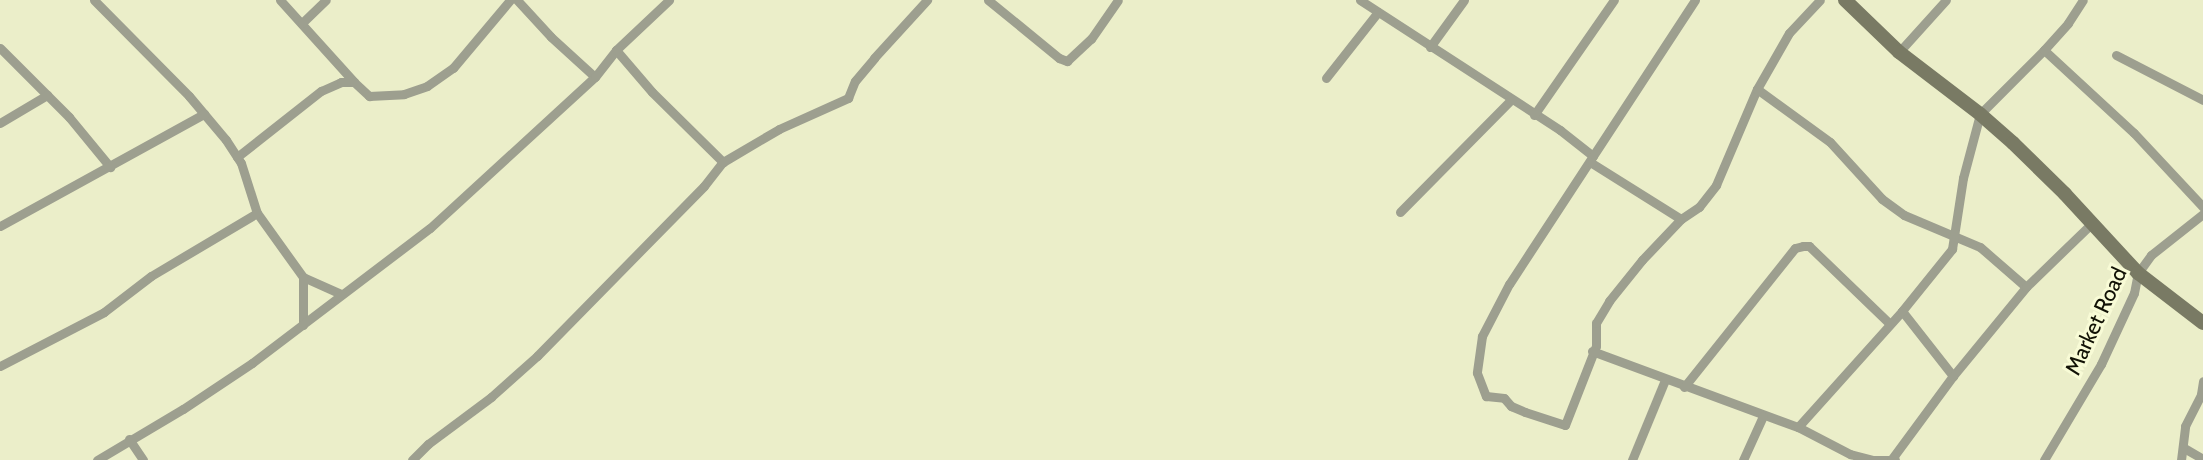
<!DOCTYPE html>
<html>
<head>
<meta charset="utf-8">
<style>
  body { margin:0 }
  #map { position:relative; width:2203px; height:460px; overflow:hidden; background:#ebeec9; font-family:Cabin,sans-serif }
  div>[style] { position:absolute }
  .street>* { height:9px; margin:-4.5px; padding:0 4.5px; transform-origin:4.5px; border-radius:4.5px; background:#9d9f8f }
  .secondary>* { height:14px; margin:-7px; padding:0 7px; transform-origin:7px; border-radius:7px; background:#797a64 }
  span { translate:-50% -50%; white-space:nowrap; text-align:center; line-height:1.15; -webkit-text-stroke:6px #f8fbd6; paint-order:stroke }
  .street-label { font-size:22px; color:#111105 }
</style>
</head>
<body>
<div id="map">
  <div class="street">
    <i style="left:94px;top:0;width:135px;rotate:45.3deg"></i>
    <i style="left:189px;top:96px;width:57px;rotate:49.9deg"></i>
    <i style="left:226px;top:140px;width:27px;rotate:57deg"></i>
    <i style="left:241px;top:163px;width:52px;rotate:72.3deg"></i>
    <i style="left:257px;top:213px;width:79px;rotate:54.3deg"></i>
    <i style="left:303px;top:277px;width:42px;rotate:24.1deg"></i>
    <i style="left:280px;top:0;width:110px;rotate:47.9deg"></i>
    <i style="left:517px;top:0;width:50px;rotate:47.4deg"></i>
    <i style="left:551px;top:37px;width:59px;rotate:42.3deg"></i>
    <i style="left:988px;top:0;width:92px;rotate:39.2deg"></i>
    <i style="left:1059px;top:58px;width:9px;rotate:21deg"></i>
    <i style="left:1067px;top:61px;width:33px;rotate:-43deg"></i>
    <i style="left:1091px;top:39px;width:47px;rotate:-55.3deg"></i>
    <i style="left:1360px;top:0;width:239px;rotate:33deg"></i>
    <i style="left:1560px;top:130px;width:42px;rotate:38.2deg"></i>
    <i style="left:1695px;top:0;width:339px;rotate:123.2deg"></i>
    <i style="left:1509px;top:284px;width:59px;rotate:117.4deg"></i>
    <i style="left:1482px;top:336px;width:37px;rotate:98deg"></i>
    <i style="left:1477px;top:373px;width:25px;rotate:69deg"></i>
    <i style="left:1486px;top:396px;width:18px;rotate:6deg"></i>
    <i style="left:1504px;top:398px;width:11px;rotate:49deg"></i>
    <i style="left:1511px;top:406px;width:15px;rotate:23deg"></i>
    <i style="left:1525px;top:412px;width:42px;rotate:18deg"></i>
    <i style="left:1565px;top:425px;width:85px;rotate:-68.6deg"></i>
    <i style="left:1596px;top:346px;width:23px;rotate:-90deg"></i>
    <i style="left:1596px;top:323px;width:26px;rotate:-59deg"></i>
    <i style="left:1609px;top:301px;width:53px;rotate:-51.2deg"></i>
    <i style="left:1642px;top:260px;width:57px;rotate:-46.4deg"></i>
    <i style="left:1681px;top:219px;width:22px;rotate:-34deg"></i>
    <i style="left:1699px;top:207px;width:28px;rotate:-52deg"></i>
    <i style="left:1716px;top:185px;width:104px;rotate:-66.9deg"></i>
    <i style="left:1757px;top:89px;width:64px;rotate:-60.3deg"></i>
    <i style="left:1789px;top:33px;width:45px;rotate:-46.8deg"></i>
    <i style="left:302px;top:23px;width:33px;rotate:-44deg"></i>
    <i style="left:1430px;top:47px;width:58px;rotate:-54.1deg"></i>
    <i style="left:0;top:48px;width:98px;rotate:45deg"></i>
    <i style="left:69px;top:117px;width:65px;rotate:50.6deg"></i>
    <i style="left:616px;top:50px;width:55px;rotate:49.4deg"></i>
    <i style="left:652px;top:92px;width:100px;rotate:44.6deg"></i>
    <i style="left:2044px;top:50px;width:122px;rotate:42.7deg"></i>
    <i style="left:2134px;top:133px;width:101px;rotate:47deg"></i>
    <i style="left:1899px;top:52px;width:70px;rotate:-47.9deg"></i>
    <i style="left:2116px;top:55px;width:98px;rotate:27.3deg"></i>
    <i style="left:1326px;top:78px;width:84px;rotate:-51.8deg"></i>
    <i style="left:1757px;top:89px;width:90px;rotate:36deg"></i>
    <i style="left:1830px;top:142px;width:77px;rotate:47.6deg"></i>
    <i style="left:1882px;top:199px;width:27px;rotate:36deg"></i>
    <i style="left:1904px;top:215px;width:82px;rotate:22.8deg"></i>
    <i style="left:1980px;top:247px;width:61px;rotate:41deg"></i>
    <i style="left:1534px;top:115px;width:140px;rotate:-55.2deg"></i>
    <i style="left:0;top:123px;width:55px;rotate:-30.8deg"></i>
    <i style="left:237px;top:157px;width:107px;rotate:-38.2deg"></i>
    <i style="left:321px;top:91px;width:22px;rotate:-24deg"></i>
    <i style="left:341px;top:82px;width:13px"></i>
    <i style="left:354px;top:82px;width:21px;rotate:43deg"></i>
    <i style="left:369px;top:96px;width:35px;rotate:-3deg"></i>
    <i style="left:404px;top:94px;width:24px;rotate:-19deg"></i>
    <i style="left:427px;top:86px;width:32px;rotate:-35deg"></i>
    <i style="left:453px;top:68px;width:89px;rotate:-50deg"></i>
    <i style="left:1590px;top:162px;width:107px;rotate:32.1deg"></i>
    <i style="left:1400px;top:212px;width:158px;rotate:-45.3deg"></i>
    <i style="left:0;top:226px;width:233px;rotate:-28.8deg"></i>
    <i style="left:303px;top:277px;width:48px;rotate:90deg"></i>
    <i style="left:1902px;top:311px;width:83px;rotate:51.9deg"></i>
    <i style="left:1592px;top:351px;width:220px;rotate:20.3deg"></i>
    <i style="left:1798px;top:427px;width:59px;rotate:27.4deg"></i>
    <i style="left:1850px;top:454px;width:24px;rotate:15deg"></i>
    <i style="left:1873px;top:460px;width:22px"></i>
    <i style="left:0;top:366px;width:117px;rotate:-27.4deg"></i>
    <i style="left:104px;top:312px;width:59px;rotate:-37.5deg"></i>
    <i style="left:151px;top:276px;width:123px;rotate:-30.7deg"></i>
    <i style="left:1684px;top:387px;width:178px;rotate:-51.4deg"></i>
    <i style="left:1795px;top:248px;width:8px;rotate:-14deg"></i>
    <i style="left:1803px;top:246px;width:6px"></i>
    <i style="left:1809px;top:246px;width:112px;rotate:43.9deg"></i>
    <i style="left:1798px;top:427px;width:156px;rotate:-48.1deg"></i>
    <i style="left:1902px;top:311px;width:80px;rotate:-51.1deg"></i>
    <i style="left:1952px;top:249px;width:72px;rotate:-81.2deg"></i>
    <i style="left:1963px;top:178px;width:66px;rotate:-75.1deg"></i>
    <i style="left:1980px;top:114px;width:91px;rotate:-45deg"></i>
    <i style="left:2044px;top:50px;width:36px;rotate:-48deg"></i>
    <i style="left:2068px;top:23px;width:27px;rotate:-57deg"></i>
    <i style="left:129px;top:439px;width:25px;rotate:56deg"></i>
    <i style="left:2184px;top:448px;width:22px;rotate:30deg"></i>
    <i style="left:97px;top:460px;width:100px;rotate:-30.7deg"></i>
    <i style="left:183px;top:409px;width:83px;rotate:-33.7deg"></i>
    <i style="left:252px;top:363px;width:223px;rotate:-37.2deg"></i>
    <i style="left:430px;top:228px;width:224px;rotate:-42.5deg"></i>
    <i style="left:595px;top:77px;width:34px;rotate:-52deg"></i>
    <i style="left:616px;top:50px;width:73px;rotate:-43.3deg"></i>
    <i style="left:412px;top:460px;width:23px;rotate:-45deg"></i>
    <i style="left:428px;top:444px;width:79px;rotate:-36.7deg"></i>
    <i style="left:491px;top:397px;width:62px;rotate:-41.7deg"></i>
    <i style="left:537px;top:356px;width:238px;rotate:-45.5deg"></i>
    <i style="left:704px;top:186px;width:31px;rotate:-52deg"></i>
    <i style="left:723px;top:162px;width:65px;rotate:-30.5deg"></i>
    <i style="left:779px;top:129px;width:76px;rotate:-24.2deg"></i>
    <i style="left:848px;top:98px;width:18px;rotate:-68deg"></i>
    <i style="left:855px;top:81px;width:30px;rotate:-50deg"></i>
    <i style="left:874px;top:58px;width:79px;rotate:-47.6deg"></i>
    <i style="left:1632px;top:460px;width:87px;rotate:-67.6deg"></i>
    <i style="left:1743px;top:460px;width:48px;rotate:-65.6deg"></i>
    <i style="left:1891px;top:460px;width:104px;rotate:-53.6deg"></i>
    <i style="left:1953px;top:376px;width:115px;rotate:-50.6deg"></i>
    <i style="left:2026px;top:287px;width:91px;rotate:-44.1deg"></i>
    <i style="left:2044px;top:460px;width:112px;rotate:-59.3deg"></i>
    <i style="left:2101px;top:364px;width:78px;rotate:-65.1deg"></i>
    <i style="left:2134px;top:293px;width:20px;rotate:-79deg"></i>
    <i style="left:2138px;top:273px;width:22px;rotate:-54deg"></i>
    <i style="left:2151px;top:255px;width:66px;rotate:-38.3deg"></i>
    <i style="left:2181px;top:460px;width:34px;rotate:-83deg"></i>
    <i style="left:2185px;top:426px;width:36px;rotate:-63deg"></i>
    <i style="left:2201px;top:394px;width:13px;rotate:-81deg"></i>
  </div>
  <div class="secondary">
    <i style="left:1845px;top:0;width:75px;rotate:43.9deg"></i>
    <i style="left:1899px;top:52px;width:102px;rotate:37.4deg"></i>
    <i style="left:1980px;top:114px;width:44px;rotate:41.3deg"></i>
    <i style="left:2013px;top:143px;width:73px;rotate:44.4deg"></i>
    <i style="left:2065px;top:194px;width:108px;rotate:47.3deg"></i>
    <i style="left:2138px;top:273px;width:82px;rotate:37.6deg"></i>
  </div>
  <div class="street-label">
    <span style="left:2096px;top:321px;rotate:-65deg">Market Road</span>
  </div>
</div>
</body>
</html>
